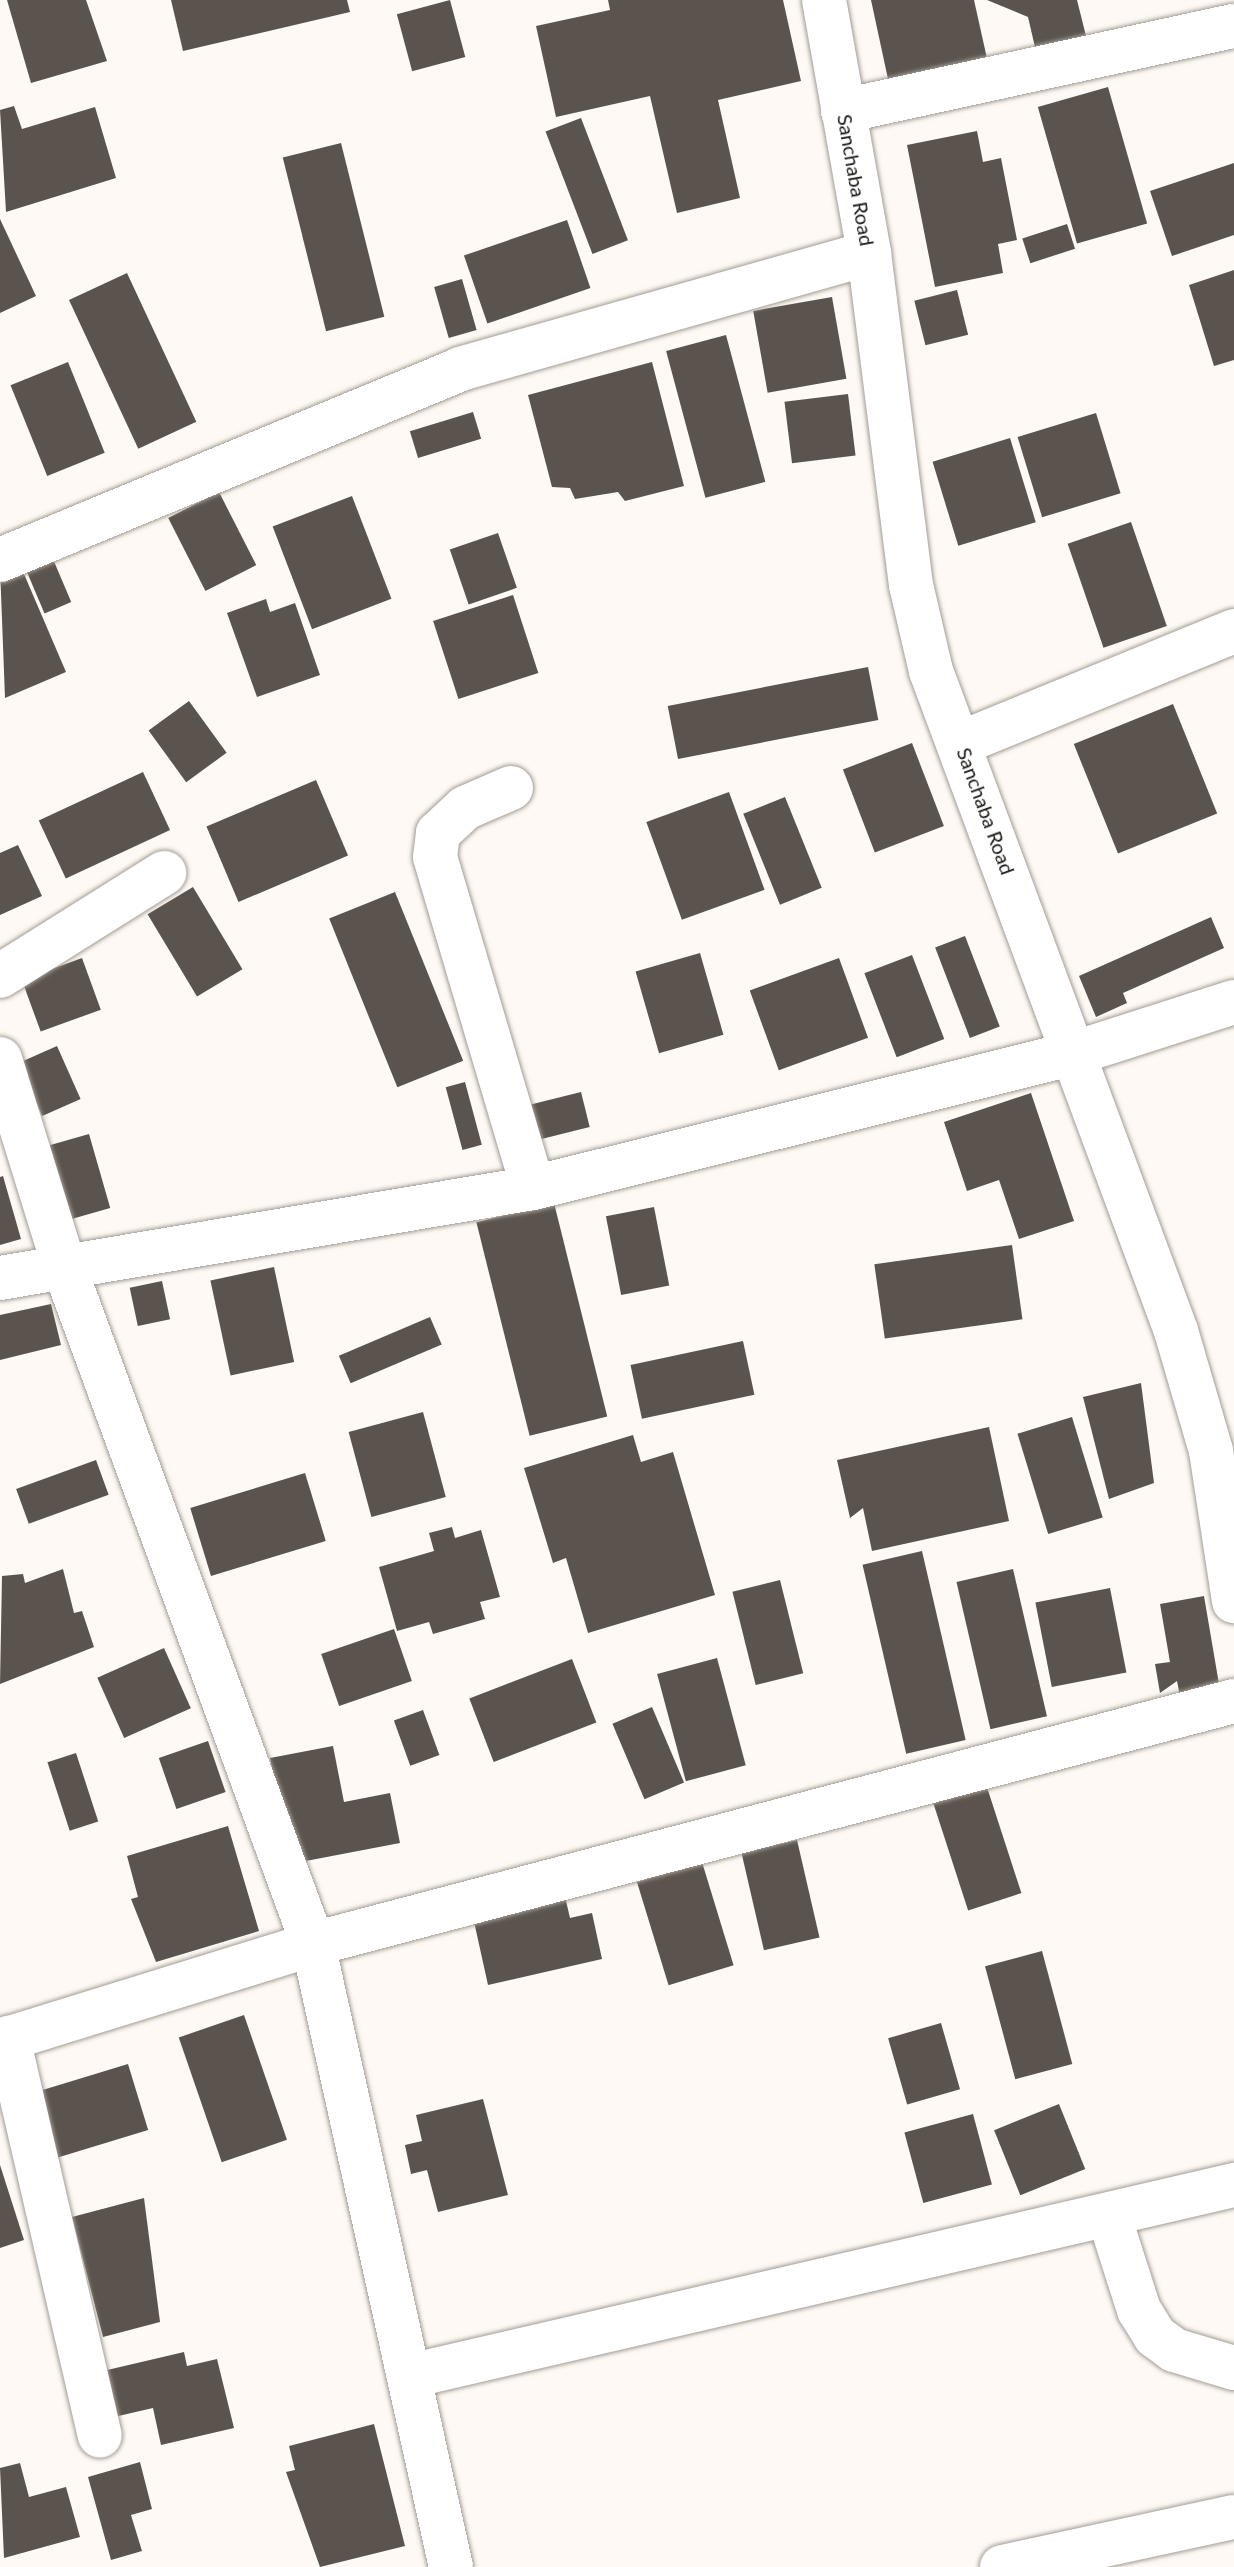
<!DOCTYPE html>
<html>
<head>
<meta charset="utf-8">
<style>
  body { margin:0 }
  #map { position:relative; width:1234px; height:2567px; overflow:hidden; background:#fef9f4; font-family:Lato,sans-serif }
  div>[style] { position:absolute }
  .building>* { inset:0; background:#5b544e; transform-origin:0 0 }
  .roads { filter:drop-shadow(0 0 2px #a39c95) drop-shadow(0 0 2px #a39c95) }
  .minor>* { height:44px; margin:-22px; padding:0 22px; transform-origin:22px; border-radius:22px; background:#fff }
  span { translate:-50% -50%; white-space:nowrap; text-align:center; line-height:1.15; -webkit-text-stroke:8px #fff; paint-order:stroke }
  .street-label { font-size:20px; color:#181613 }
</style>
</head>
<body>
<div id="map">
  <div class="building">
    <i style="clip-path:polygon(7px 0,86px 0,107px 61px,31px 83px)"></i>
    <i style="clip-path:polygon(171px 0,347px 0,350px 12px,183px 51px)"></i>
    <i style="left:450px;top:0;width:59px;height:55px;rotate:75deg"></i>
    <i style="clip-path:polygon(608px 0,783px 0,801px 81px,718px 100px,740px 198px,677px 213px,650px 96px,556px 117px,536px 26px,610px 10px)"></i>
    <i style="clip-path:polygon(871px 0,974px 0,990px 72px,891px 93px)"></i>
    <i style="clip-path:polygon(987px 0,1077px 0,1089px 48px,1038px 60px,1028px 17px)"></i>
    <i style="left:1108px;top:87px;width:142px;height:73px;rotate:74deg"></i>
    <i style="clip-path:polygon(14px 106px,22px 129px,95px 107px,116px 178px,6px 212px,0 110px)"></i>
    <i style="left:581px;top:118px;width:131px;height:38px;rotate:69deg"></i>
    <i style="clip-path:polygon(977px 131px,983px 162px,1001px 158px,1017px 240px,998px 244px,1003px 273px,935px 287px,907px 145px)"></i>
    <i style="left:341px;top:143px;width:179px;height:60px;rotate:76deg"></i>
    <i style="clip-path:polygon(1234px 163px,1234px 235px,1172px 256px,1150px 191px)"></i>
    <i style="clip-path:polygon(0 219px,36px 296px,0 313px)"></i>
    <i style="left:567px;top:220px;width:72px;height:109px;rotate:71deg"></i>
    <i style="left:1067px;top:224px;width:26px;height:47px;rotate:72deg"></i>
    <i style="clip-path:polygon(1234px 270px,1234px 360px,1214px 366px,1189px 285px)"></i>
    <i style="left:127px;top:273px;width:164px;height:64px;rotate:65deg"></i>
    <i style="left:462px;top:279px;width:53px;height:29px;rotate:74deg"></i>
    <i style="left:957px;top:290px;width:46px;height:44px;rotate:76deg"></i>
    <i style="left:832px;top:297px;width:83px;height:80px;rotate:80deg"></i>
    <i style="left:726px;top:335px;width:152px;height:62px;rotate:75deg"></i>
    <i style="left:68px;top:362px;width:98px;height:62px;rotate:68deg"></i>
    <i style="clip-path:polygon(652px 362px,684px 486px,625px 501px,618px 492px,575px 499px,570px 488px,552px 487px,528px 395px)"></i>
    <i style="left:848px;top:394px;width:62px;height:64px;rotate:83deg"></i>
    <i style="left:473px;top:412px;width:28px;height:66px;rotate:73deg"></i>
    <i style="left:1096px;top:413px;width:84px;height:82px;rotate:73deg"></i>
    <i style="left:1010px;top:438px;width:88px;height:81px;rotate:73deg"></i>
    <i style="left:219px;top:492px;width:82px;height:57px;rotate:63deg"></i>
    <i style="left:352px;top:496px;width:110px;height:85px;rotate:69deg"></i>
    <i style="left:1131px;top:522px;width:110px;height:67px;rotate:71deg"></i>
    <i style="left:498px;top:533px;width:58px;height:51px;rotate:71deg"></i>
    <i style="left:47px;top:545px;width:62px;height:29px;rotate:67deg"></i>
    <i style="clip-path:polygon(18px 560px,66px 672px,5px 698px,0 567px)"></i>
    <i style="left:513px;top:595px;width:82px;height:84px;rotate:72deg"></i>
    <i style="clip-path:polygon(266px 599px,270px 612px,295px 603px,320px 675px,257px 697px,227px 613px)"></i>
    <i style="left:868px;top:667px;width:54px;height:204px;rotate:79deg"></i>
    <i style="left:189px;top:701px;width:64px;height:50px;rotate:54deg"></i>
    <i style="left:1173px;top:704px;width:118px;height:107px;rotate:68deg"></i>
    <i style="left:912px;top:743px;width:89px;height:74px;rotate:69deg"></i>
    <i style="left:143px;top:772px;width:64px;height:115px;rotate:65deg"></i>
    <i style="left:316px;top:780px;width:82px;height:119px;rotate:67deg"></i>
    <i style="left:729px;top:792px;width:104px;height:88px;rotate:70deg"></i>
    <i style="left:785px;top:797px;width:98px;height:45px;rotate:68deg"></i>
    <i style="clip-path:polygon(18px 845px,42px 896px,0 915px,0 853px)"></i>
    <i style="left:193px;top:887px;width:96px;height:53px;rotate:59deg"></i>
    <i style="left:395px;top:892px;width:182px;height:71px;rotate:68deg"></i>
    <i style="clip-path:polygon(1211px 917px,1224px 948px,1123px 993px,1127px 1003px,1096px 1017px,1079px 976px)"></i>
    <i style="left:965px;top:936px;width:97px;height:32px;rotate:69deg"></i>
    <i style="left:700px;top:953px;width:85px;height:67px;rotate:74deg"></i>
    <i style="left:912px;top:955px;width:90px;height:51px;rotate:69deg"></i>
    <i style="left:82px;top:958px;width:55px;height:64px;rotate:70deg"></i>
    <i style="left:839px;top:958px;width:85px;height:95px;rotate:70deg"></i>
    <i style="left:57px;top:1046px;width:58px;height:42px;rotate:66deg"></i>
    <i style="left:465px;top:1082px;width:65px;height:20px;rotate:75deg"></i>
    <i style="left:581px;top:1092px;width:36px;height:59px;rotate:76deg"></i>
    <i style="clip-path:polygon(1031px 1093px,1074px 1221px,1019px 1239px,999px 1180px,967px 1191px,944px 1122px)"></i>
    <i style="left:89px;top:1134px;width:77px;height:42px;rotate:74deg"></i>
    <i style="clip-path:polygon(3px 1176px,21px 1239px,0 1245px,0 1177px)"></i>
    <i style="left:554px;top:1203px;width:220px;height:80px;rotate:76deg"></i>
    <i style="left:654px;top:1207px;width:80px;height:49px;rotate:79deg"></i>
    <i style="left:1012px;top:1245px;width:75px;height:139px;rotate:82deg"></i>
    <i style="left:274px;top:1267px;width:97px;height:65px;rotate:78deg"></i>
    <i style="left:162px;top:1281px;width:39px;height:33px;rotate:78deg"></i>
    <i style="clip-path:polygon(51px 1304px,61px 1345px,0 1360px,0 1315px)"></i>
    <i style="left:430px;top:1317px;width:30px;height:99px;rotate:67deg"></i>
    <i style="left:743px;top:1341px;width:55px;height:115px;rotate:78deg"></i>
    <i style="clip-path:polygon(1141px 1383px,1154px 1483px,1109px 1499px,1083px 1397px)"></i>
    <i style="left:423px;top:1412px;width:88px;height:77px;rotate:75deg"></i>
    <i style="left:1072px;top:1417px;width:105px;height:57px;rotate:73deg"></i>
    <i style="clip-path:polygon(989px 1427px,1009px 1521px,872px 1551px,863px 1508px,850px 1518px,837px 1460px)"></i>
    <i style="clip-path:polygon(633px 1435px,641px 1462px,673px 1452px,715px 1595px,588px 1633px,566px 1558px,553px 1563px,524px 1468px)"></i>
    <i style="left:96px;top:1460px;width:37px;height:85px;rotate:70deg"></i>
    <i style="left:305px;top:1473px;width:71px;height:120px;rotate:73deg"></i>
    <i style="clip-path:polygon(452px 1527px,455px 1538px,481px 1530px,500px 1597px,480px 1602px,485px 1619px,433px 1634px,429px 1622px,397px 1631px,379px 1567px,434px 1551px,429px 1533px)"></i>
    <i style="left:922px;top:1551px;width:194px;height:61px;rotate:77deg"></i>
    <i style="clip-path:polygon(63px 1569px,74px 1613px,82px 1611px,94px 1647px,0 1684px,2px 1576px,23px 1574px,25px 1583px)"></i>
    <i style="left:1013px;top:1569px;width:151px;height:58px;rotate:77deg"></i>
    <i style="left:780px;top:1580px;width:96px;height:49px;rotate:76deg"></i>
    <i style="left:1110px;top:1588px;width:86px;height:76px;rotate:79deg"></i>
    <i style="clip-path:polygon(1204px 1596px,1220px 1690px,1180px 1696px,1177px 1681px,1160px 1693px,1155px 1664px,1170px 1662px,1160px 1604px)"></i>
    <i style="left:394px;top:1629px;width:55px;height:77px;rotate:71deg"></i>
    <i style="left:164px;top:1648px;width:66px;height:73px;rotate:66deg"></i>
    <i style="left:717px;top:1658px;width:111px;height:62px;rotate:75deg"></i>
    <i style="left:572px;top:1659px;width:68px;height:110px;rotate:69deg"></i>
    <i style="left:652px;top:1707px;width:82px;height:43px;rotate:67deg"></i>
    <i style="left:423px;top:1710px;width:48px;height:31px;rotate:70deg"></i>
    <i style="left:208px;top:1741px;width:54px;height:52px;rotate:71deg"></i>
    <i style="clip-path:polygon(333px 1746px,344px 1802px,390px 1793px,400px 1843px,290px 1864px,270px 1758px)"></i>
    <i style="left:76px;top:1753px;width:72px;height:30px;rotate:72deg"></i>
    <i style="left:984px;top:1778px;width:121px;height:56px;rotate:72deg"></i>
    <i style="clip-path:polygon(228px 1826px,259px 1931px,156px 1962px,131px 1899px,138px 1897px,127px 1856px)"></i>
    <i style="left:797px;top:1840px;width:100px;height:57px;rotate:77deg"></i>
    <i style="left:702px;top:1862px;width:108px;height:68px;rotate:73deg"></i>
    <i style="clip-path:polygon(563px 1888px,570px 1918px,592px 1913px,602px 1959px,488px 1985px,471px 1908px)"></i>
    <i style="left:1042px;top:1951px;width:117px;height:59px;rotate:75deg"></i>
    <i style="left:244px;top:2015px;width:132px;height:69px;rotate:71deg"></i>
    <i style="left:941px;top:2023px;width:69px;height:55px;rotate:74deg"></i>
    <i style="left:128px;top:2064px;width:69px;height:97px;rotate:73deg"></i>
    <i style="clip-path:polygon(483px 2099px,508px 2195px,438px 2212px,427px 2170px,411px 2174px,405px 2145px,422px 2141px,416px 2115px)"></i>
    <i style="left:1059px;top:2104px;width:70px;height:70px;rotate:68deg"></i>
    <i style="left:973px;top:2114px;width:73px;height:71px;rotate:75deg"></i>
    <i style="clip-path:polygon(0 2165px,24px 2240px,0 2248px)"></i>
    <i style="clip-path:polygon(144px 2198px,160px 2322px,103px 2337px,72px 2217px)"></i>
    <i style="clip-path:polygon(184px 2352px,187px 2366px,217px 2359px,234px 2428px,161px 2445px,153px 2408px,114px 2417px,103px 2371px)"></i>
    <i style="clip-path:polygon(374px 2424px,405px 2546px,320px 2567px,286px 2472px,295px 2470px,289px 2446px)"></i>
    <i style="clip-path:polygon(140px 2462px,152px 2509px,131px 2515px,142px 2551px,111px 2560px,88px 2477px)"></i>
    <i style="clip-path:polygon(20px 2463px,29px 2497px,66px 2487px,80px 2537px,4px 2558px,0 2468px)"></i>
  </div>
  <div class="roads">
    <div class="minor">
      <i style="left:824px;top:0;width:257px;rotate:79.9deg"></i>
      <i style="left:869px;top:253px;width:335px;rotate:82.8deg"></i>
      <i style="left:911px;top:585px;width:88px;rotate:76.9deg"></i>
      <i style="left:931px;top:671px;width:704px;rotate:69.63deg"></i>
      <i style="left:1176px;top:1331px;width:125px;rotate:73.7deg"></i>
      <i style="left:1211px;top:1451px;width:152px;rotate:81.3deg"></i>
      <i style="left:843px;top:111px;width:400px;rotate:-12.3deg"></i>
      <i style="left:0;top:560px;width:498px;rotate:-22.5deg"></i>
      <i style="left:460px;top:369px;width:425px;rotate:-15.8deg"></i>
      <i style="left:961px;top:743px;width:295px;rotate:-22.3deg"></i>
      <i style="left:511px;top:788px;width:50px;rotate:156.5deg"></i>
      <i style="left:465px;top:808px;width:37px;rotate:137deg"></i>
      <i style="left:438px;top:833px;width:24px;rotate:97deg"></i>
      <i style="left:435px;top:857px;width:345px;rotate:73.5deg"></i>
      <i style="left:0;top:976px;width:194px;rotate:-32.1deg"></i>
      <i style="left:0;top:1059px;width:220px;rotate:72.8deg"></i>
      <i style="left:65px;top:1269px;width:719px;rotate:69.83deg"></i>
      <i style="left:313px;top:1944px;width:638px;rotate:77.51deg"></i>
      <i style="left:0;top:1278px;width:541px;rotate:-9.58deg"></i>
      <i style="left:533px;top:1188px;width:559px;rotate:-13.99deg"></i>
      <i style="left:1075px;top:1053px;width:167px;rotate:-17.8deg"></i>
      <i style="left:8px;top:2038px;width:408px;rotate:77deg"></i>
      <i style="left:0;top:2041px;width:328px;rotate:-17.2deg"></i>
      <i style="left:313px;top:1944px;width:953px;rotate:-14.78deg"></i>
      <i style="left:1109px;top:2216px;width:99px;rotate:72.3deg"></i>
      <i style="left:1139px;top:2310px;width:31px;rotate:58deg"></i>
      <i style="left:1155px;top:2336px;width:24px;rotate:36deg"></i>
      <i style="left:1174px;top:2350px;width:63px;rotate:16.7deg"></i>
      <i style="left:414px;top:2375px;width:842px;rotate:-13.05deg"></i>
      <i style="left:1002px;top:2567px;width:237px;rotate:-12.2deg"></i>
    </div>
  </div>
  <div class="street-label">
    <span style="left:856px;top:180px;rotate:80deg">Sanchaba Road</span>
    <span style="left:986px;top:811px;rotate:70deg">Sanchaba Road</span>
  </div>
</div>
</body>
</html>
